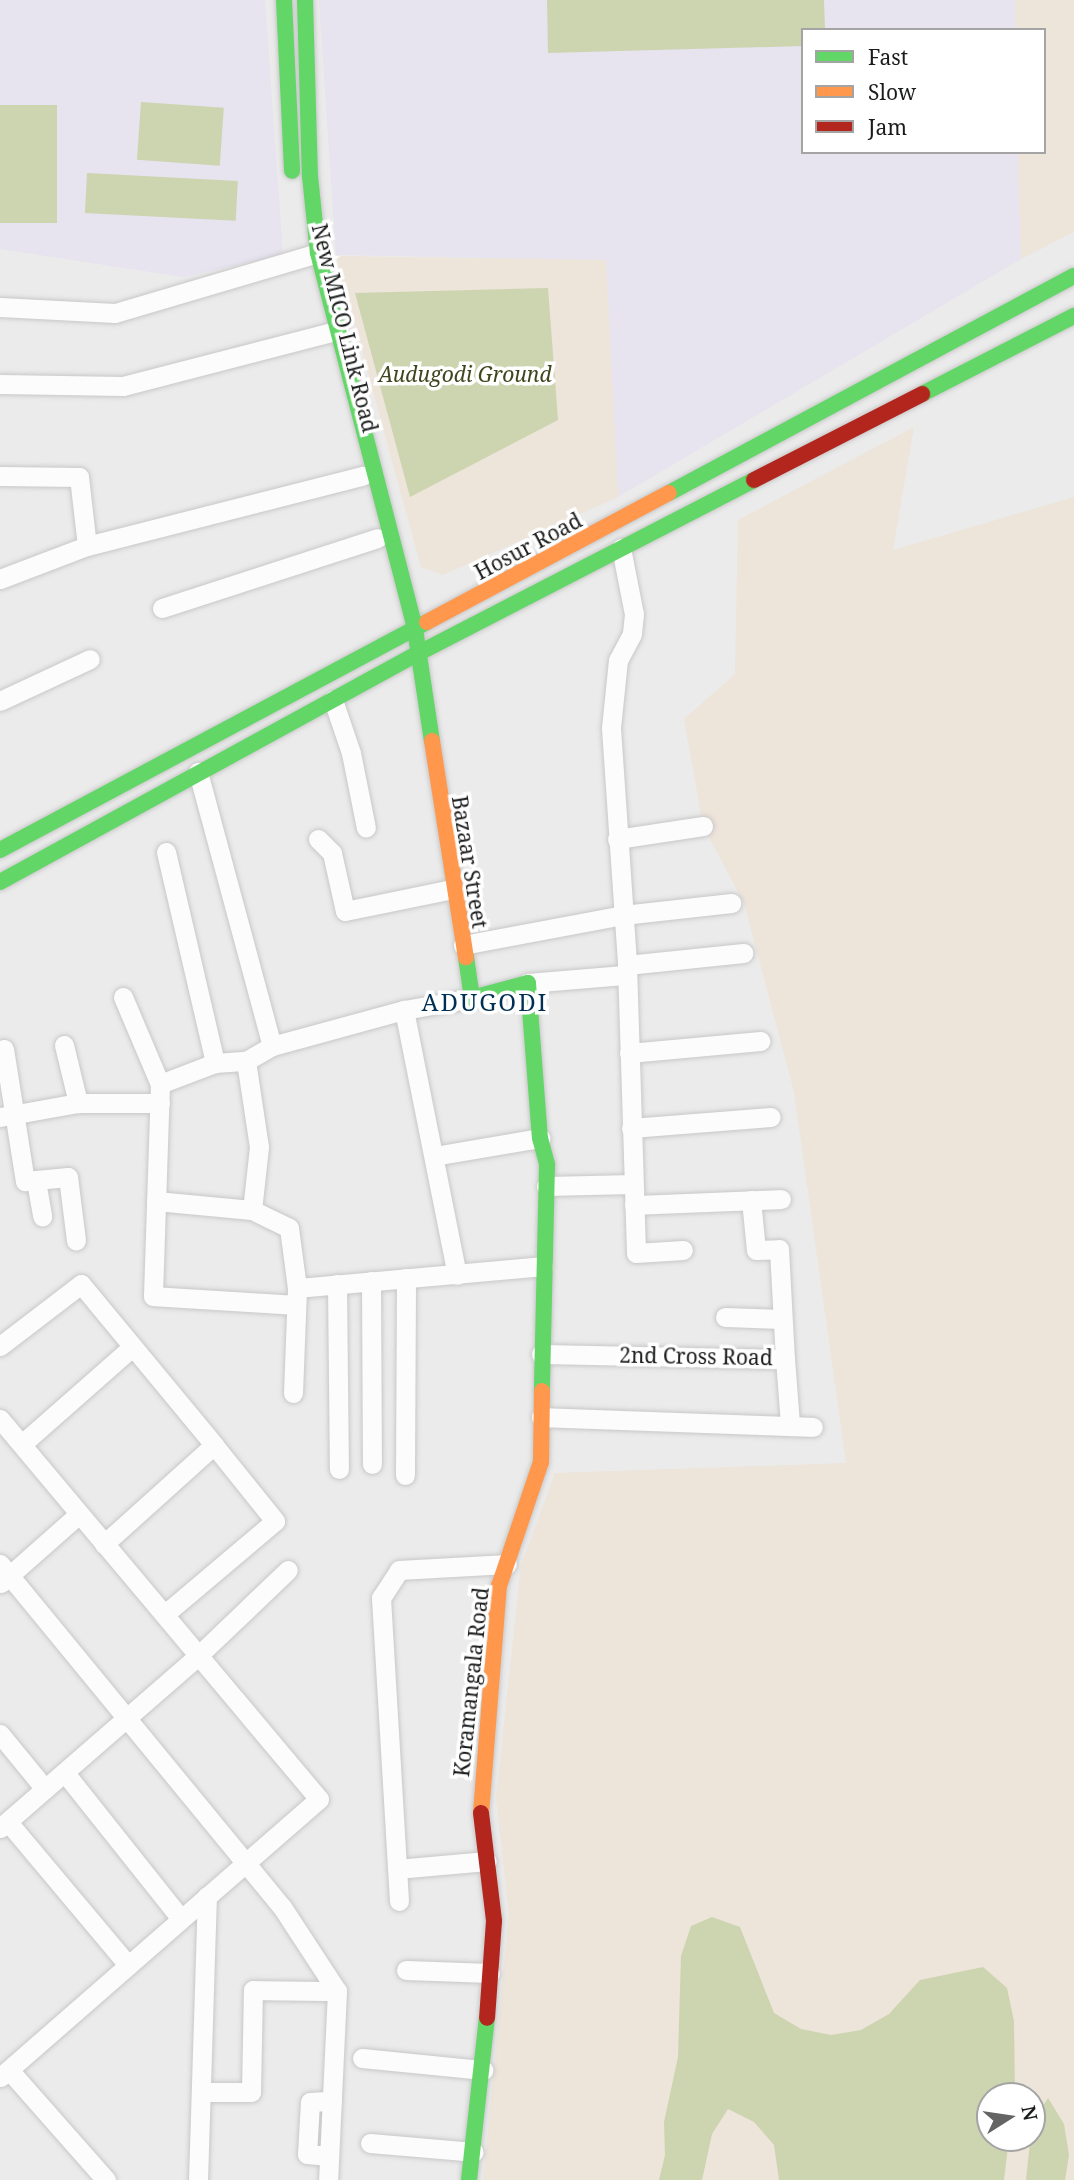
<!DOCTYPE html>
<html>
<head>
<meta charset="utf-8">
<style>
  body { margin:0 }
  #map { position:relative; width:1074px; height:2180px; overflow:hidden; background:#ebebeb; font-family:"Noto Serif",serif }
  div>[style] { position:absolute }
  .industrial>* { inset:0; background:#e7e3ef }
  .education>* { inset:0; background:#ede4da }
  .green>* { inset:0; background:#cdd4b0; transform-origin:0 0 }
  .roads { filter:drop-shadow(0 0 2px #c8c8c8) drop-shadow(0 0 2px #c8c8c8) }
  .street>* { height:19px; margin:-9.5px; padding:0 9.5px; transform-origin:9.5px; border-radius:9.5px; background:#fcfcfc }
  .fast>* { height:16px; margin:-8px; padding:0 8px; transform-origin:8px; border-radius:8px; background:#63d668 }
  .slow>* { height:16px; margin:-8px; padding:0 8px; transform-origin:8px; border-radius:8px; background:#ff974d }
  .jam>* { height:16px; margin:-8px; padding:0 8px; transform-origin:8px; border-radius:8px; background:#b3261e }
  span { translate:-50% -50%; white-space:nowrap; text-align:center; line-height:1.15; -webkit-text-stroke:7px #fff; paint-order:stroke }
  .street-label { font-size:21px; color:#1b1c1c }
  .park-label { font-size:21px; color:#3f461d; font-style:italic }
  .quarter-label { font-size:24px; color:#013054; letter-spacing:2px }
  .legend { position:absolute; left:801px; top:28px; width:245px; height:126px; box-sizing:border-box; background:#fff; border:2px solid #a4a4a4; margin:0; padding:9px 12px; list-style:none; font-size:21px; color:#1b1c1c }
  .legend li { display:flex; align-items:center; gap:14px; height:35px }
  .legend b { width:35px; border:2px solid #a4a4a4 }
  .north { position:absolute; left:976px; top:2082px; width:70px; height:70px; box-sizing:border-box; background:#fff; border:2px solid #a4a4a4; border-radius:50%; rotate:78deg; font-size:19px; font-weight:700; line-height:28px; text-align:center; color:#1b1c1c }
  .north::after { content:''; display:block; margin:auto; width:24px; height:32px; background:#646464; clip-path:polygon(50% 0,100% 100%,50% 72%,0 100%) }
</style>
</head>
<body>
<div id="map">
  <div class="industrial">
    <i style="clip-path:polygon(0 0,265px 0,283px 255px,183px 277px,0 249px)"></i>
    <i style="clip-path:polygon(319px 0,1015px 0,1015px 30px,803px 30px,803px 152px,1018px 152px,1021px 259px,618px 497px,606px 260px,336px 255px)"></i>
  </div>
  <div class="education">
    <i style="clip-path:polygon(1015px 0,1074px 0,1074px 232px,1021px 259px,1018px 152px,1044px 152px,1044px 30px,1015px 30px)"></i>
    <i style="clip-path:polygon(336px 256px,606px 260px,618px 497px,443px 575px,421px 567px)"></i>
    <i style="clip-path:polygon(evenodd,914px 427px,893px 550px,1074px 497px,1074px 2180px,483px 2180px,509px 1915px,496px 1799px,521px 1565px,555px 1473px,846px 1463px,794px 1092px,744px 903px,703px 826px,684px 719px,735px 674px,738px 520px,914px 427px,990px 2096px,1032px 2096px,1032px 2138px,990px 2138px,990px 2096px)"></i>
  </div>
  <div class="green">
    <i style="clip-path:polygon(547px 0,824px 0,825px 30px,803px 30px,803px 46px,548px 53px)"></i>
    <i style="left:141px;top:102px;width:83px;height:58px;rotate:4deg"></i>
    <i style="left:57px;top:105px;width:118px;height:57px;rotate:90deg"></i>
    <i style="left:87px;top:173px;width:151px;height:40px;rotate:3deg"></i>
    <i style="clip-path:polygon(548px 288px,558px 420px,410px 497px,355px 293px)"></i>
    <i style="clip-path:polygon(712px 1917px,740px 1927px,774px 2013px,801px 2029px,831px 2035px,861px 2030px,889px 2014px,920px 1980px,983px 1967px,1007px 1988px,1014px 2021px,1015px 2096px,990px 2096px,990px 2138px,1009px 2138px,1004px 2180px,779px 2180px,774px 2145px,754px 2122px,728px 2109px,712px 2134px,702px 2180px,659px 2180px,665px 2155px,664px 2122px,678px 2057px,681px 1956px,691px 1926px)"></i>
    <i style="clip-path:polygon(1048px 2098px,1064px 2124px,1069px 2155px,1065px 2180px,1026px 2180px,1032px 2123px)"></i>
  </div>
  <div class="roads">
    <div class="street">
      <i style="left:0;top:307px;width:115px;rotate:3deg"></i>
      <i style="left:115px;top:313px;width:212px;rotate:-16.5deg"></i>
      <i style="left:0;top:384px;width:123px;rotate:0.9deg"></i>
      <i style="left:123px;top:386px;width:223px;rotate:-14.5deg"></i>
      <i style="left:0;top:476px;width:79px;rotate:0.7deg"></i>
      <i style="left:79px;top:477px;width:69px;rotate:83.4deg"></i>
      <i style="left:621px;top:548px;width:67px;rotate:78.9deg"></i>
      <i style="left:634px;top:614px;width:20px;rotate:96deg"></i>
      <i style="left:632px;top:634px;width:30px;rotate:118deg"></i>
      <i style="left:618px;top:660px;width:68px;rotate:95.9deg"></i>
      <i style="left:611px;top:728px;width:238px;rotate:86.1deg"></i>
      <i style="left:627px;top:965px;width:288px;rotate:88.2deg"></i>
      <i style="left:636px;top:1253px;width:47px;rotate:-3.7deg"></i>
      <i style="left:0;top:579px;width:93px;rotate:-20.8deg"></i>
      <i style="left:87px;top:546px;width:284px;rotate:-14.3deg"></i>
      <i style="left:162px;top:608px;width:226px;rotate:-18deg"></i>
      <i style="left:333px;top:700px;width:56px;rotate:71.2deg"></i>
      <i style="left:351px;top:753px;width:76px;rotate:78.7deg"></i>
      <i style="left:0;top:701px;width:99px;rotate:-25deg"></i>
      <i style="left:198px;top:772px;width:284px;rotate:74.9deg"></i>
      <i style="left:318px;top:839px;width:20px;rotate:45deg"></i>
      <i style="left:332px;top:853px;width:59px;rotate:77.4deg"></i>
      <i style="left:345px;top:911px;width:109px;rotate:-11.6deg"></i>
      <i style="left:617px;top:839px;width:87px;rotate:-8.6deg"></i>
      <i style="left:166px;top:852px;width:217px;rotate:76.9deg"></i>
      <i style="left:463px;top:945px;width:163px;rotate:-10.6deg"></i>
      <i style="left:623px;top:915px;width:109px;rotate:-6.3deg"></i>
      <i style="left:627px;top:965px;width:117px;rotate:-5.9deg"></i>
      <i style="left:528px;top:983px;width:96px;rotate:-4.8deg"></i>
      <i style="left:123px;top:997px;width:95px;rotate:67deg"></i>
      <i style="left:160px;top:1084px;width:212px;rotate:91.9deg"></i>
      <i style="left:153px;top:1296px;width:143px;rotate:3.6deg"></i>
      <i style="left:404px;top:1010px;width:270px;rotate:78.7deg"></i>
      <i style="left:64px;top:1045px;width:60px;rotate:76.4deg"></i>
      <i style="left:4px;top:1049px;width:134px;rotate:81deg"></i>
      <i style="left:25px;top:1181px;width:43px;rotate:-5.3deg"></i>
      <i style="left:68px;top:1177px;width:64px;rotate:82.8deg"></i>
      <i style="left:629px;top:1053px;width:132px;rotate:-5.2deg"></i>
      <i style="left:246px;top:1061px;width:87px;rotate:81.4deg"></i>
      <i style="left:259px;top:1147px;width:63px;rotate:96.3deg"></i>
      <i style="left:160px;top:1084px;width:59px;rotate:-20.9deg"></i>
      <i style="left:215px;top:1063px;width:31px;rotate:-4deg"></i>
      <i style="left:246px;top:1061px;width:30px;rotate:-30deg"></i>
      <i style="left:272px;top:1046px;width:137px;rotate:-15.3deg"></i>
      <i style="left:404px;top:1010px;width:69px;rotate:-10deg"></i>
      <i style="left:0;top:1117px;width:79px;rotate:-10.2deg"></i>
      <i style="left:78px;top:1103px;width:82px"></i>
      <i style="left:631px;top:1128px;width:140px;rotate:-4.5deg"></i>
      <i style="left:434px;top:1156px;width:108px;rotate:-9.6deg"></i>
      <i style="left:36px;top:1181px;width:36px;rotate:80deg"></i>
      <i style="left:546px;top:1186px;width:87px;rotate:-1.3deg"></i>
      <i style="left:751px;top:1200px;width:50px;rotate:84.3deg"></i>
      <i style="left:756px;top:1250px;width:23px;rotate:-2deg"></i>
      <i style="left:779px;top:1249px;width:110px;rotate:86.9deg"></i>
      <i style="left:156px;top:1201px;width:96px;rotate:5.4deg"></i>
      <i style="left:252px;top:1210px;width:41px;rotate:25.9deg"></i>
      <i style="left:289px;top:1228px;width:61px;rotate:82.4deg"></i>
      <i style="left:634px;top:1205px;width:147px;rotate:-2.3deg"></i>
      <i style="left:371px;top:1281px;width:183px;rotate:89.7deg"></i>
      <i style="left:337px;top:1284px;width:185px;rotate:89.4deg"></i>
      <i style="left:725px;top:1317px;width:57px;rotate:2deg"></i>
      <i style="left:0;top:1346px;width:102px;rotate:-37.4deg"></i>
      <i style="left:81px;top:1284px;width:209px;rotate:50.4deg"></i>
      <i style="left:214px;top:1445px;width:148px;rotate:138deg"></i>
      <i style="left:541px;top:1354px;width:244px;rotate:1.2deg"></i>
      <i style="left:785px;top:1359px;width:65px;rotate:85.6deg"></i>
      <i style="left:293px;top:1393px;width:105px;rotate:-87.8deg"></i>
      <i style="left:297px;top:1288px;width:247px;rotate:-5.1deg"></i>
      <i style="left:541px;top:1417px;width:272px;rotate:2.1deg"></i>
      <i style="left:0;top:1419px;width:496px;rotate:50deg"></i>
      <i style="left:319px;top:1799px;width:423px;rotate:138.9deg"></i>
      <i style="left:22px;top:1444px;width:147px;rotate:-41.4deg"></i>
      <i style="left:405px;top:1475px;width:197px;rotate:-89.7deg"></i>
      <i style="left:0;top:1564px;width:444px;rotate:50.6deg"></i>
      <i style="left:282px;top:1907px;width:100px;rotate:56.8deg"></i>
      <i style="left:337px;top:1991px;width:189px;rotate:92.7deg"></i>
      <i style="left:1px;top:1583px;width:104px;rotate:-41.5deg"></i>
      <i style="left:165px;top:1614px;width:144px;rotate:-40.2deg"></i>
      <i style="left:275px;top:1521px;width:97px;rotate:-128.8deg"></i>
      <i style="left:0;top:1734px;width:71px;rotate:50.7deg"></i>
      <i style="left:65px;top:1773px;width:186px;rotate:51.5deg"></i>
      <i style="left:8px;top:1822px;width:187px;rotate:50deg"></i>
      <i style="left:0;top:1828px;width:267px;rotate:-41deg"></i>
      <i style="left:201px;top:1653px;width:120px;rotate:-43.7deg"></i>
      <i style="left:397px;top:1869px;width:90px;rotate:-5.1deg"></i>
      <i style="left:399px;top:1901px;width:304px;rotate:-93.4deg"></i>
      <i style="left:381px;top:1598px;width:33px;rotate:-57deg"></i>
      <i style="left:399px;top:1570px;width:108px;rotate:-3.2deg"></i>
      <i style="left:406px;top:1970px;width:84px;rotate:2deg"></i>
      <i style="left:362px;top:2058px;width:122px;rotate:5.7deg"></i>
      <i style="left:9px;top:2070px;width:147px;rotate:48.6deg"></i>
      <i style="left:201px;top:2092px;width:50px"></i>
      <i style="left:251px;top:2092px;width:102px;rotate:-88.9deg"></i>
      <i style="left:253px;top:1990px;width:84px;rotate:0.7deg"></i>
      <i style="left:370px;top:2143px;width:104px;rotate:4.9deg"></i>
      <i style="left:329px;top:2156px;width:22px;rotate:-175deg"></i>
      <i style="left:307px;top:2154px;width:52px;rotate:-86.7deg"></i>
      <i style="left:310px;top:2102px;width:22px;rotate:-3deg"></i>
      <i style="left:198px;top:2180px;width:284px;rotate:-88.2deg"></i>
    </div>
    <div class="fast">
      <i style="left:284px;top:0;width:171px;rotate:87.3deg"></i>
      <i style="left:305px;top:0;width:176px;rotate:88.4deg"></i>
      <i style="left:310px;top:176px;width:77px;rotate:84.1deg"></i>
      <i style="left:318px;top:253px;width:388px;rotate:75.5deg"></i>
      <i style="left:415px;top:629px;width:113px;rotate:81.4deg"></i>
      <i style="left:922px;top:394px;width:171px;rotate:-27.2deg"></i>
      <i style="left:669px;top:493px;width:459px;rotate:-28.2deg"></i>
      <i style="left:0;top:850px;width:484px;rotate:-28.1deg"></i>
      <i style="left:0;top:882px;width:475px;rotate:-28.7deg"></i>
      <i style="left:417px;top:654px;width:379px;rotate:-27.3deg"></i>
      <i style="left:466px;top:957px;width:41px;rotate:81.7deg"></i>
      <i style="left:472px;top:998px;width:58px;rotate:-15deg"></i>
      <i style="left:528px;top:983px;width:155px;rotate:85.6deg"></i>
      <i style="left:540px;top:1138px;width:28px;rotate:75deg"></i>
      <i style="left:547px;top:1165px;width:226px;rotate:91.3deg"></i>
      <i style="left:469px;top:2180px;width:163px;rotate:-83.7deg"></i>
    </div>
    <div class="slow">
      <i style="left:427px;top:622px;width:274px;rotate:-28.1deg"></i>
      <i style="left:432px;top:741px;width:219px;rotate:81.1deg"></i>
      <i style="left:481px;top:1813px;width:228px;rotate:-85.5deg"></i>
      <i style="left:499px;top:1586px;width:131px;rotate:-71.3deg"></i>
      <i style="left:541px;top:1462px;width:71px;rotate:-89.2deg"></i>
    </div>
    <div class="jam">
      <i style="left:754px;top:480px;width:189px;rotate:-27.1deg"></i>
      <i style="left:481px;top:1813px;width:109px;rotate:83.1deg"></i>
      <i style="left:494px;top:1921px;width:97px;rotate:94.1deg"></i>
    </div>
  </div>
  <div class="street-label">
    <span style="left:345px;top:328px;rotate:76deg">New MICO Link Road</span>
    <span style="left:528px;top:546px;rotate:-28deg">Hosur Road</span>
    <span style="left:470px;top:862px;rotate:81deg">Bazaar Street</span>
    <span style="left:696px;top:1356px;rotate:1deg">2nd Cross Road</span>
    <span style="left:471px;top:1682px;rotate:-84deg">Koramangala Road</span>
  </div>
  <div class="park-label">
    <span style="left:465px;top:374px">Audugodi Ground</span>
  </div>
  <div class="quarter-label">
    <span style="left:485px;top:1002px">ADUGODI</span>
  </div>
  <ul class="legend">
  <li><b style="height:9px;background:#63d668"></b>Fast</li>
  <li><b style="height:9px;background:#ff974d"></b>Slow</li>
  <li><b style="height:9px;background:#b3261e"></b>Jam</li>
  </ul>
  <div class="north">N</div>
</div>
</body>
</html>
